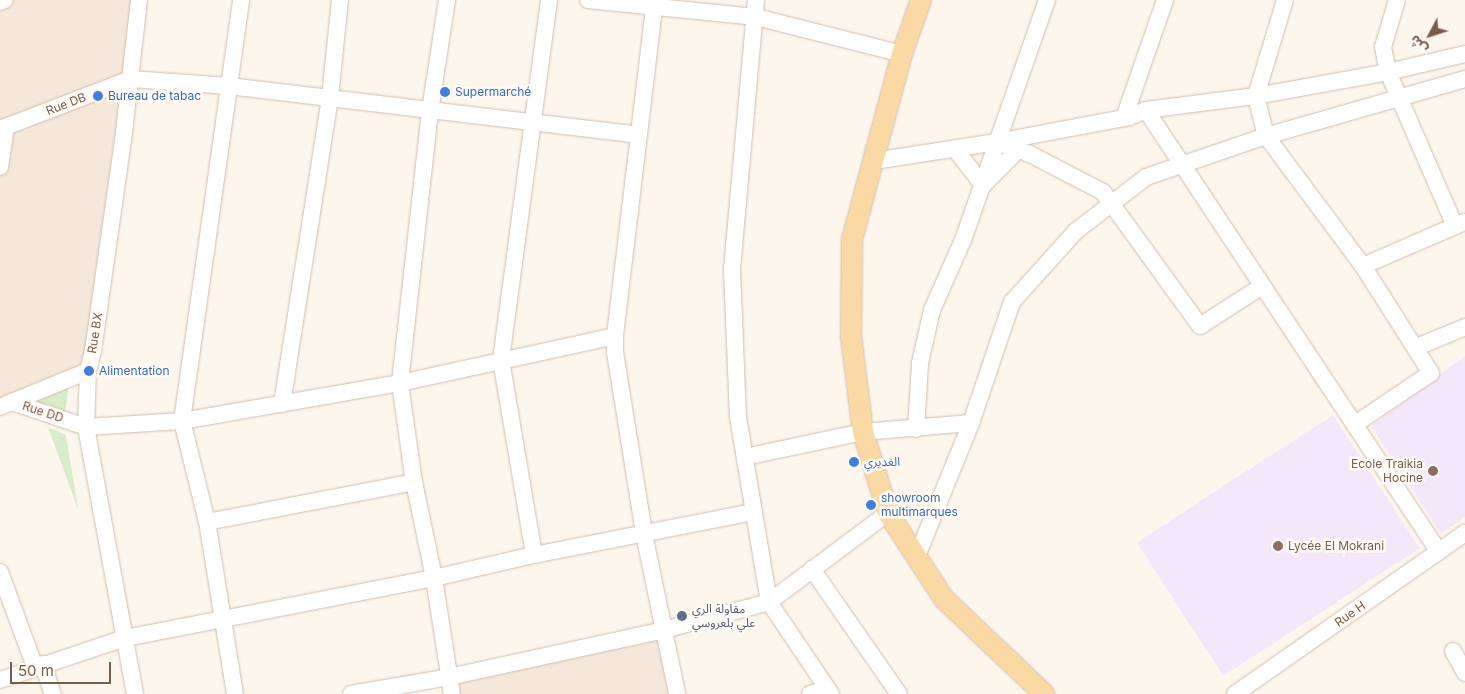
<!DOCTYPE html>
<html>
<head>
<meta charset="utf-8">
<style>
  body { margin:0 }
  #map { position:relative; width:1465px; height:694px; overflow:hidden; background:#fdf6ec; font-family:Inter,"Noto Sans Arabic",sans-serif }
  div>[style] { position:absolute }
  .residential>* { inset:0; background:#f5e8da }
  .education>* { inset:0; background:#f3e8fa; transform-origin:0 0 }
  .green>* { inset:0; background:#d8ecc9 }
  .roads { filter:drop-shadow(0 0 1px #d1beb0) drop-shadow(0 0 1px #d1beb0) }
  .minor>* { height:16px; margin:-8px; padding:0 8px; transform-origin:8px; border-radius:8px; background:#fff }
  .major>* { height:20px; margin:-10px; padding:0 10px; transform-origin:10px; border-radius:10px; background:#fbd9a5 }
  .dots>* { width:14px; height:14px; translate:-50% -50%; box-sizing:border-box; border:2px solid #fffaf3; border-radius:50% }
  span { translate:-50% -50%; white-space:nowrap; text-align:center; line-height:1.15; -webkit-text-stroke:5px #fffaf3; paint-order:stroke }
  .shop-label { font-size:12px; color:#366cbe }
  .left { translate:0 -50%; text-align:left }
  .street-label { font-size:12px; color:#7a5c4d }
  .education-label { font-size:12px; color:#785e54 }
  .right { translate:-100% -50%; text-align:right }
  .service-label { font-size:12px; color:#4e5e75 }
  .north { position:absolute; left:1405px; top:10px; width:50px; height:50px; -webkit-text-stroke:4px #fffaf3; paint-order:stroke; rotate:230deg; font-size:14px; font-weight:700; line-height:20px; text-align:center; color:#7a5c4d }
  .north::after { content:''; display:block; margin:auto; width:18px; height:22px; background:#7a5c4d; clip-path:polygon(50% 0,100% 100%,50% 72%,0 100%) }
  .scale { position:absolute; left:10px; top:662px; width:101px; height:22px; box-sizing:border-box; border:2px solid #7a5c4d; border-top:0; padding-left:6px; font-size:15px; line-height:18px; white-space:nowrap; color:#7a5c4d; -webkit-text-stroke:4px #fffaf3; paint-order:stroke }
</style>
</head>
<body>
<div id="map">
  <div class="residential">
    <i style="clip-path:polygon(0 0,139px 0,88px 371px,0 407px)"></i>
    <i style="clip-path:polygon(663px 631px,676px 694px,456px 694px,453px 677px)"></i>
  </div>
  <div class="education">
    <i style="clip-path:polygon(1465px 356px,1465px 517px,1441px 534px,1371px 426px)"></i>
    <i style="left:1333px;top:415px;width:159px;height:234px;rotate:57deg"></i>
  </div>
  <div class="green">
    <i style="clip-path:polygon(69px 380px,65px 415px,21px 400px)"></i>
    <i style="clip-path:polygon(48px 427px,66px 435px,78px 509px)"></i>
  </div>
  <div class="roads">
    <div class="minor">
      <i style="left:447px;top:0;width:112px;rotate:98.7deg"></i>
      <i style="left:430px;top:111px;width:274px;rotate:96.3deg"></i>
      <i style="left:400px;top:383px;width:100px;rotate:82deg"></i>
      <i style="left:414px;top:482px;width:98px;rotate:78.2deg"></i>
      <i style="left:434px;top:578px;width:117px;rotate:81.2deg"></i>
      <i style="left:588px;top:0;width:169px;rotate:5.8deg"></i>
      <i style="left:756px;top:17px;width:151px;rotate:14.2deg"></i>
      <i style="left:655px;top:0;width:338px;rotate:96.8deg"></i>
      <i style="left:615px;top:336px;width:16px;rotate:90deg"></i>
      <i style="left:615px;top:352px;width:184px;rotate:80.9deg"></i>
      <i style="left:644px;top:534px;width:163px;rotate:78.3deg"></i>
      <i style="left:756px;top:0;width:270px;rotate:95.1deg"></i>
      <i style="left:732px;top:269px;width:148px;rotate:87.7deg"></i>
      <i style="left:738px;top:417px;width:188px;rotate:80.5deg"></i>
      <i style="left:769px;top:602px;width:111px;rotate:56deg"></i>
      <i style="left:1285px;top:0;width:100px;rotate:106.8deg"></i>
      <i style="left:1256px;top:96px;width:41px;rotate:76deg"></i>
      <i style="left:1266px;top:136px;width:162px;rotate:53.3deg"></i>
      <i style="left:1363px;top:266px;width:127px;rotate:57.6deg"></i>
      <i style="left:1431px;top:373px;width:92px;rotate:146.1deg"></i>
      <i style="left:1397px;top:0;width:49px;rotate:106.6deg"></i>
      <i style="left:1383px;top:47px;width:25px;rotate:79deg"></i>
      <i style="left:1388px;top:72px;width:168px;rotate:66.5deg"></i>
      <i style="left:0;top:2px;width:5px;rotate:-22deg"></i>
      <i style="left:1146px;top:110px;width:530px;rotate:56.46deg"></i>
      <i style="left:1124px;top:118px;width:125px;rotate:-70.8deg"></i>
      <i style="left:0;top:129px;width:140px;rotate:-20.9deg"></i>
      <i style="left:131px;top:79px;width:98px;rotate:4.1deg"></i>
      <i style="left:229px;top:86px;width:412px;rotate:6.8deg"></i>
      <i style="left:997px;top:142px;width:33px;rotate:20deg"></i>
      <i style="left:1028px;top:153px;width:85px;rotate:27.5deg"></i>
      <i style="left:1103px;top:192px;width:165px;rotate:54.1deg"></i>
      <i style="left:1200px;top:326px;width:74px;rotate:-32.8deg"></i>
      <i style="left:955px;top:149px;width:46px;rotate:52.1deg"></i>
      <i style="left:983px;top:185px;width:49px;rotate:-45deg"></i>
      <i style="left:874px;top:161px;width:124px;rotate:-8.8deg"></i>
      <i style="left:997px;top:142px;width:134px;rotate:-10.7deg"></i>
      <i style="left:1129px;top:117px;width:18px;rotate:-22deg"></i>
      <i style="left:1146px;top:110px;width:111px;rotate:-7.3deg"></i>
      <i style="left:1256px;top:96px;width:134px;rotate:-10.3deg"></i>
      <i style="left:1388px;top:72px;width:79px;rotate:-13.2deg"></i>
      <i style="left:0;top:167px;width:40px;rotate:-81.5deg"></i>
      <i style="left:1363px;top:266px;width:110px;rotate:-23.5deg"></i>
      <i style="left:1417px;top:347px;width:52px;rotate:-22.6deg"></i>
      <i style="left:12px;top:402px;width:82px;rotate:-22.2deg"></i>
      <i style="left:282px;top:404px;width:310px;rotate:-81.1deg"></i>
      <i style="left:330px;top:98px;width:99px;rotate:-84.2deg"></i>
      <i style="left:0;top:407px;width:13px;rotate:-23deg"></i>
      <i style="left:12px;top:402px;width:78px;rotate:18.7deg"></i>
      <i style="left:86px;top:427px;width:96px;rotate:-3.6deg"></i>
      <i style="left:182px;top:421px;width:221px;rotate:-9.9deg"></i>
      <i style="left:400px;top:383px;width:220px;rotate:-12.3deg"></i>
      <i style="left:916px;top:429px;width:66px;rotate:-86.5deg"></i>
      <i style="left:920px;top:363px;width:54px;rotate:-77.2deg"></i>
      <i style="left:932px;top:310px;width:77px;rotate:-66.1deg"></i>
      <i style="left:963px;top:240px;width:254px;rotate:-70.7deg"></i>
      <i style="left:745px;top:457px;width:121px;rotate:-12deg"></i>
      <i style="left:863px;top:432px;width:108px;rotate:-4.8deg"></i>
      <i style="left:207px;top:522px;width:211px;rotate:-10.9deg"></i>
      <i style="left:534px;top:555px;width:198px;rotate:-99.6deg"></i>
      <i style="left:501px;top:360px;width:363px;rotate:-82.4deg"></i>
      <i style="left:917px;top:556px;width:144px;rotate:-67.9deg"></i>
      <i style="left:971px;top:423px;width:128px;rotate:-71.3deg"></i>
      <i style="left:1012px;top:302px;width:96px;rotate:-48deg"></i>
      <i style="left:1076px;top:231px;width:88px;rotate:-37.6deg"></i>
      <i style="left:1146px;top:177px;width:127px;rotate:-18.9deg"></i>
      <i style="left:1266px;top:136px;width:207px;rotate:-16deg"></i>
      <i style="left:812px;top:569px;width:152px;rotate:55.2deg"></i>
      <i style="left:0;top:572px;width:101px;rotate:69.8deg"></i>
      <i style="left:1453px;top:651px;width:25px;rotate:61deg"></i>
      <i style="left:43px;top:664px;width:32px;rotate:72deg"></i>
      <i style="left:0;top:680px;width:132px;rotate:-18.6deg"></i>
      <i style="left:125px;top:638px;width:315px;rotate:-11deg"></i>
      <i style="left:434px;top:578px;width:103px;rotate:-13deg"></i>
      <i style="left:534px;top:555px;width:224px;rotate:-11.1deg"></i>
      <i style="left:135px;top:694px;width:271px;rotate:-100.4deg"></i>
      <i style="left:86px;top:427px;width:56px;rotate:-88deg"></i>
      <i style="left:88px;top:371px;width:21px;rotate:-76deg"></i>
      <i style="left:93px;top:351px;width:221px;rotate:-81.9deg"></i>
      <i style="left:124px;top:132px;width:133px;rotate:-83.5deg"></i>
      <i style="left:235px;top:694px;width:174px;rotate:-99.2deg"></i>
      <i style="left:207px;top:522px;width:104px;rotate:-103.9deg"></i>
      <i style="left:182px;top:421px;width:425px;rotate:-82deg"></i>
      <i style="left:351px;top:694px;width:99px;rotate:-9.8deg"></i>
      <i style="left:449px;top:677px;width:220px;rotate:-12.3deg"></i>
      <i style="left:664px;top:630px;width:109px;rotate:-14.9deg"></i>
      <i style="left:769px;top:602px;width:149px;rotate:-36.8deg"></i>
      <i style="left:810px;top:694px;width:18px;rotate:-16deg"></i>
      <i style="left:1235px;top:694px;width:281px;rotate:-35deg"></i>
    </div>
    <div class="major">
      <i style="left:921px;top:0;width:57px;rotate:109.4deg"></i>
      <i style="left:902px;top:54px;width:192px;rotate:105.1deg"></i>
      <i style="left:852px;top:239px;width:97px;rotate:90.6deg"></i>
      <i style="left:851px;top:336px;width:97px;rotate:82.9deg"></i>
      <i style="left:863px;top:432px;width:85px;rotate:72.8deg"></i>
      <i style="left:888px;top:513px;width:103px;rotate:56.9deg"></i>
      <i style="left:944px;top:599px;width:138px;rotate:43.5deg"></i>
    </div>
  </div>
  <div class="dots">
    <i style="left:445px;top:92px;background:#3f7fe0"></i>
    <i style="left:98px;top:96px;background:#3f7fe0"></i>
    <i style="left:89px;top:371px;background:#3f7fe0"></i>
    <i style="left:854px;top:462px;background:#3f7fe0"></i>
    <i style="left:1433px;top:471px;background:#8d6e63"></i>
    <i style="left:871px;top:505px;background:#3f7fe0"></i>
    <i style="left:1278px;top:546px;background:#8d6e63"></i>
    <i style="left:682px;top:616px;background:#5c6f8a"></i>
  </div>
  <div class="shop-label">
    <span class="left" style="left:455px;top:92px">Supermarché</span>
    <span class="left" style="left:108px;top:96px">Bureau de tabac</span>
    <span class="left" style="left:99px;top:371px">Alimentation</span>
    <span class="left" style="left:864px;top:462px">الغديري</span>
    <span class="left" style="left:881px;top:505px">showroom<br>multimarques</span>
  </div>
  <div class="street-label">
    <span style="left:66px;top:104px;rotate:-21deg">Rue DB</span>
    <span style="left:95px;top:333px;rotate:-81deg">Rue BX</span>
    <span style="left:43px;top:412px;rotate:18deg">Rue DD</span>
    <span style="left:1350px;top:614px;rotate:-35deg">Rue H</span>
  </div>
  <div class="education-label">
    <span class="right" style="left:1423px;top:471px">Ecole Traikia<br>Hocine</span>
    <span class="left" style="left:1288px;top:546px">Lycée El Mokrani</span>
  </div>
  <div class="service-label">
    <span class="left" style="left:692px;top:616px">مقاولة الري<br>علي بلعروسي</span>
  </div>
  <div class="north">ش</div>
  <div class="scale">50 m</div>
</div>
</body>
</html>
